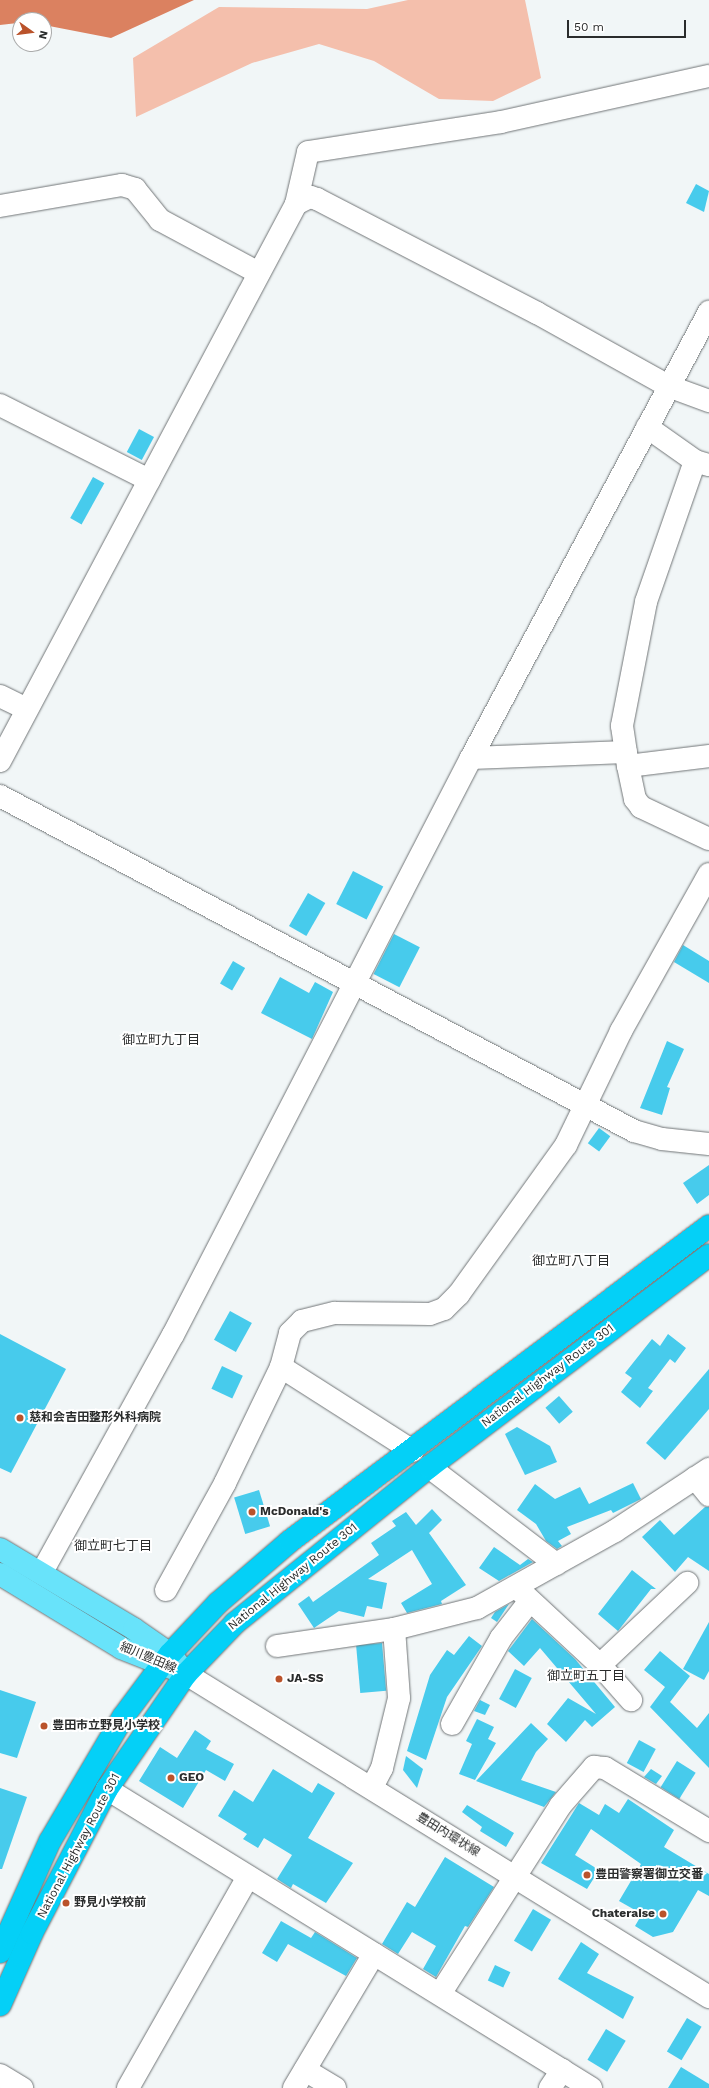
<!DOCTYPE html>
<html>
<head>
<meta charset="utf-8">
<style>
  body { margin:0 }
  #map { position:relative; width:709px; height:2088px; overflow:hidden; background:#f1f6f7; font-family:"Work Sans","Noto Sans JP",sans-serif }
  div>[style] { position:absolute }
  .green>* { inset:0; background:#f4bfac }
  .water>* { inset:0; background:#db8160 }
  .building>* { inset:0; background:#47cbec; transform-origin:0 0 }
  .roads { filter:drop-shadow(0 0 1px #717577) drop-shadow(0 0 1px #717577) }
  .minor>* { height:22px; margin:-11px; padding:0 11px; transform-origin:11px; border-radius:11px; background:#fff }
  .major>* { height:22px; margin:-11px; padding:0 11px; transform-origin:11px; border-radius:11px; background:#68e3fa }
  .highway>* { height:22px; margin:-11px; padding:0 11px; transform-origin:11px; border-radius:11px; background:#04d0f7 }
  .dots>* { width:11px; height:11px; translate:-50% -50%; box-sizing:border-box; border:2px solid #fff; border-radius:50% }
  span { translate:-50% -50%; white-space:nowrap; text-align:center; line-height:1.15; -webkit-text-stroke:4px #fff; paint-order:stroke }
  .street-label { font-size:12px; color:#2a2c2c }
  .poi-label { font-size:12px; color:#2a2c2c; font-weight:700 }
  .left { translate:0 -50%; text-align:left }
  .right { translate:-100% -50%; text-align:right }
  .neighbourhood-label { font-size:13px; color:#2a2c2c }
  .north { position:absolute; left:12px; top:12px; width:40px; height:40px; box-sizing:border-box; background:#fff; border:1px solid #aaabab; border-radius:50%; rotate:104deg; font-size:11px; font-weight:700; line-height:16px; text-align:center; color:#2a2c2c }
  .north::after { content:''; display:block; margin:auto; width:14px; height:18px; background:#ba532b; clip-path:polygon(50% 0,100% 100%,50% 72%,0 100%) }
  .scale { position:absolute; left:567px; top:20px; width:119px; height:18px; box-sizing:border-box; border:2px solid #2a2c2c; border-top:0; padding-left:5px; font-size:12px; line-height:14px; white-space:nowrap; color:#2a2c2c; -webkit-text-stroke:3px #fff; paint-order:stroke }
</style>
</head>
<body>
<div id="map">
  <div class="green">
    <i style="clip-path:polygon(408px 0,525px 0,541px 78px,493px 101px,439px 99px,374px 61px,319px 44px,252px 63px,136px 117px,133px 58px,219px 7px,367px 9px)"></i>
  </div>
  <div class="water">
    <i style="clip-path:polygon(0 0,194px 0,111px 38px,44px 25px,44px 20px,0 25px)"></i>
  </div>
  <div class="building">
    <i style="clip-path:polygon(696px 184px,709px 191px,704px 212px,686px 203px)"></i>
    <i style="left:139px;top:429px;width:17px;height:26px;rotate:28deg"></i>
    <i style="left:93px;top:477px;width:13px;height:47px;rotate:29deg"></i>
    <i style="left:353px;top:871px;width:34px;height:37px;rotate:27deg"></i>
    <i style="left:308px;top:893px;width:20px;height:38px;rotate:30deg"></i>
    <i style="left:394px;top:934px;width:29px;height:45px;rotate:27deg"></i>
    <i style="clip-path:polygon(683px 945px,709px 961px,709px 983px,674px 962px)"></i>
    <i style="left:233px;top:961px;width:14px;height:26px;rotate:30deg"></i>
    <i style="clip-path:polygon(280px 977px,309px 993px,315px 982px,333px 992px,312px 1039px,261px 1013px)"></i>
    <i style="clip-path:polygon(667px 1041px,684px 1049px,667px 1087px,670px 1088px,662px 1115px,640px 1108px)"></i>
    <i style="left:599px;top:1128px;width:14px;height:19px;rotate:36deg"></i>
    <i style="clip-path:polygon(709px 1165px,709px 1195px,697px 1204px,683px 1183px)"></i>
    <i style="left:230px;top:1311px;width:25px;height:33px;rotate:29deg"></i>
    <i style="clip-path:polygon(0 1334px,66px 1369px,11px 1473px,0 1468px)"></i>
    <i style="clip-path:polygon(668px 1334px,686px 1348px,675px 1363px,670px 1359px,648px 1388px,653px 1391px,640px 1408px,621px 1392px,632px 1378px,625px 1373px,652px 1339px,660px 1346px)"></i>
    <i style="left:222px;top:1366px;width:23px;height:25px;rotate:25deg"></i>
    <i style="clip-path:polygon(709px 1369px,709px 1409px,665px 1460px,646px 1443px)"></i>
    <i style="left:559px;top:1396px;width:21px;height:18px;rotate:49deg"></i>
    <i style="clip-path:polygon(517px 1427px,550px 1446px,557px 1462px,525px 1475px,505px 1434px)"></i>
    <i style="clip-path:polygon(633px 1483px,641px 1499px,613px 1513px,611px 1510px,567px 1527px,571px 1534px,558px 1541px,562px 1546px,557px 1549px,546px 1541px,536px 1524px,517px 1510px,535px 1484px,555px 1499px,580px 1487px,589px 1504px)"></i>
    <i style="left:259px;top:1490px;width:38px;height:26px;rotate:73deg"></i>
    <i style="clip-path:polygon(705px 1507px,709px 1507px,709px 1571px,688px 1557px,675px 1572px,642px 1537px,660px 1520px,674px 1535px)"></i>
    <i style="clip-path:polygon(432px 1509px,442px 1520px,429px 1533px,466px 1585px,441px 1601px,442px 1604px,407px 1613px,401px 1603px,432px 1584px,412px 1550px,368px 1579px,387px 1583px,382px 1609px,367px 1606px,364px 1617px,339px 1611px,314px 1628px,298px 1604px,309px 1596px,313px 1602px,379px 1555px,371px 1543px,396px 1526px,392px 1521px,406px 1512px,416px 1525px)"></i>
    <i style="clip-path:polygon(494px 1547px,520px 1565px,528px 1559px,533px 1562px,499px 1581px,479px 1568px)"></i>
    <i style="clip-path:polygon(632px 1570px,656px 1589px,651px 1589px,618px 1631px,598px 1614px)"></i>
    <i style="clip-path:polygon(509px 1604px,497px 1622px,491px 1618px,495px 1612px)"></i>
    <i style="clip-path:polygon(532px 1619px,575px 1659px,615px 1707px,592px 1727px,585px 1720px,566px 1742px,547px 1724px,568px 1698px,596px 1714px,540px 1648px,524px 1666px,508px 1651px)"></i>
    <i style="clip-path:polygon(709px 1622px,709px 1671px,704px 1680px,683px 1669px)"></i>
    <i style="clip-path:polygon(469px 1636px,482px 1646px,447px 1697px,426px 1760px,407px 1751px,430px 1675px,447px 1650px,454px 1655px)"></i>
    <i style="left:382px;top:1643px;width:48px;height:26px;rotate:85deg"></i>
    <i style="clip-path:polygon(660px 1651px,690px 1676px,670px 1702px,697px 1728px,709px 1713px,709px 1768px,650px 1707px,665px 1687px,644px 1670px)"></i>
    <i style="left:515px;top:1669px;width:19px;height:34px;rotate:28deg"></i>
    <i style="clip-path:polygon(0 1690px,36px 1702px,17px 1758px,0 1753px)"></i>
    <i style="clip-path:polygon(480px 1700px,490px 1705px,485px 1715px,474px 1711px)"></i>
    <i style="clip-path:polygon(477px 1719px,494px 1727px,488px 1739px,496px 1743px,475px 1780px,459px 1774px,472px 1744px,466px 1741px)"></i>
    <i style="clip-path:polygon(531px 1723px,548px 1739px,536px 1752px,521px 1780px,556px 1792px,544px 1807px,476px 1781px)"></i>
    <i style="clip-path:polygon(195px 1730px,211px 1741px,206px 1749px,234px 1764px,225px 1781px,206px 1770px,183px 1808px,139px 1781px,160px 1747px,177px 1758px)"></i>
    <i style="left:639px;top:1740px;width:19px;height:26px;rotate:28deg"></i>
    <i style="clip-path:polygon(406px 1756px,423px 1769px,417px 1788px,403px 1770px)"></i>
    <i style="left:677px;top:1761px;width:22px;height:31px;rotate:32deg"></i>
    <i style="clip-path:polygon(273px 1769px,312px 1793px,318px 1783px,335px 1793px,308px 1838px,353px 1863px,326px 1903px,293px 1884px,291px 1888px,277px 1879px,292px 1855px,264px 1838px,258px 1848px,243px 1839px,247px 1834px,218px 1816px,234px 1790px,253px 1802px)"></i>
    <i style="clip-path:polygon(651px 1769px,662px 1776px,656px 1784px,644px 1777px)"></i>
    <i style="clip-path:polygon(0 1788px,27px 1797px,2px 1869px,0 1869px)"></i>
    <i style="clip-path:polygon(628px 1799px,674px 1830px,664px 1847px,709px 1874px,709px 1896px,698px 1890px,673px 1932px,653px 1937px,635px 1926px,642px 1914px,619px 1901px,641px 1864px,591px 1829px,575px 1855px,599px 1870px,587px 1889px,541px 1863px,579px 1803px,599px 1815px,605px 1804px,619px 1813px)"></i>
    <i style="clip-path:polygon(467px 1805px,514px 1833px,506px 1847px,480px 1831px,482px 1827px,462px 1812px)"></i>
    <i style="clip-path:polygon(445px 1857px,494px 1887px,468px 1927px,465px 1926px,436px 1977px,423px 1969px,436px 1946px,412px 1932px,398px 1954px,382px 1944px,407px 1902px,415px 1907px)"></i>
    <i style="left:533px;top:1909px;width:21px;height:37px;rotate:31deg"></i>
    <i style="clip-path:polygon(281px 1921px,311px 1938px,315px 1932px,357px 1958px,346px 1976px,288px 1944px,277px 1962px,262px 1953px)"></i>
    <i style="clip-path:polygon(581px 1942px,599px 1954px,587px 1973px,634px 1997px,623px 2019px,558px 1979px)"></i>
    <i style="left:495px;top:1965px;width:17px;height:17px;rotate:25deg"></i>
    <i style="left:687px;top:2018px;width:17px;height:39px;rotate:31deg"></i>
    <i style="left:606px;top:2029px;width:23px;height:36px;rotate:31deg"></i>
    <i style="clip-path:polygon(681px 2067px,709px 2084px,709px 2088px,668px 2088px)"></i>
  </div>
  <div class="roads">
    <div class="minor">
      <i style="left:296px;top:204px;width:16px;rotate:-27deg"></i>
      <i style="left:310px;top:197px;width:7px;rotate:16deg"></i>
      <i style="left:317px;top:199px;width:248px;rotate:27.4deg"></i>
      <i style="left:537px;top:313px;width:150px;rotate:29.1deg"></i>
      <i style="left:668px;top:386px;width:44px;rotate:20.1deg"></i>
      <i style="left:0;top:206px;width:124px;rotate:-9.8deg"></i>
      <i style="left:122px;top:185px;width:14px;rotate:17deg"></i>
      <i style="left:135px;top:189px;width:40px;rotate:51deg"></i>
      <i style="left:160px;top:220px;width:112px;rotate:28.2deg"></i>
      <i style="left:0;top:405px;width:167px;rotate:26.7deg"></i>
      <i style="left:647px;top:427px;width:59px;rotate:35.3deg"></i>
      <i style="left:695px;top:461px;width:14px;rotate:17deg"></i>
      <i style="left:695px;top:461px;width:149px;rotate:109.2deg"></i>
      <i style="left:646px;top:602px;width:126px;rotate:101deg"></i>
      <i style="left:622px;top:726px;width:40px;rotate:81.5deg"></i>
      <i style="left:628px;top:766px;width:34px;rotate:78deg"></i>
      <i style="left:635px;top:799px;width:10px;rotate:53deg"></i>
      <i style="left:641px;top:807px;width:75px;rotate:25.2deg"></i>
      <i style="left:0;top:696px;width:30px;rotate:26deg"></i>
      <i style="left:471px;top:758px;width:155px;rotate:-2.2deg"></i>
      <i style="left:0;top:761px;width:631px;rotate:-62.01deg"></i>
      <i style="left:296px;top:204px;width:53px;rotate:-77deg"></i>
      <i style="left:308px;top:152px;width:195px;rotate:-8.8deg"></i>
      <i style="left:501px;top:122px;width:213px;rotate:-12.5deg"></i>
      <i style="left:628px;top:766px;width:82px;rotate:-7deg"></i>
      <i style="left:0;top:796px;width:717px;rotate:27.85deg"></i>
      <i style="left:634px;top:1131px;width:29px;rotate:16deg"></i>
      <i style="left:662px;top:1139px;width:47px;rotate:6.1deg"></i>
      <i style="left:281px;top:1367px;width:156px;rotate:32.5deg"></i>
      <i style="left:429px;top:1467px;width:160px;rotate:37.4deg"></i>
      <i style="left:695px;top:1478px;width:22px;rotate:51deg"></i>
      <i style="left:42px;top:1572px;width:271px;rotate:-61.1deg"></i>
      <i style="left:173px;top:1335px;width:649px;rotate:-62.69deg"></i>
      <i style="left:471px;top:758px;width:506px;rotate:-61.91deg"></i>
      <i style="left:516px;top:1587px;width:115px;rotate:42.9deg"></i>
      <i style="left:600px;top:1665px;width:47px;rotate:48.5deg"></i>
      <i style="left:166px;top:1590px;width:122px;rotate:-61.1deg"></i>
      <i style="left:225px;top:1483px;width:129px;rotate:-64.2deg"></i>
      <i style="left:281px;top:1367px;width:35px;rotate:-75deg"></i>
      <i style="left:290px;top:1333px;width:17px;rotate:-45deg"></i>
      <i style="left:302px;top:1321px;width:34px;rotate:-14deg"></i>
      <i style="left:335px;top:1313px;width:95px;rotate:0.6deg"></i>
      <i style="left:430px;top:1314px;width:15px;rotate:-20deg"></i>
      <i style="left:444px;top:1309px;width:21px;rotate:-45deg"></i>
      <i style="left:459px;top:1294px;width:183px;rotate:-54.3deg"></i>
      <i style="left:566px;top:1145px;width:127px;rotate:-64.2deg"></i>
      <i style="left:621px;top:1031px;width:180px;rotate:-60.7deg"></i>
      <i style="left:277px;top:1646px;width:118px;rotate:-8.3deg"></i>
      <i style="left:600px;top:1665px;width:120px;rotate:-43.3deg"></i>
      <i style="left:186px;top:1674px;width:615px;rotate:31.7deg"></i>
      <i style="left:452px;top:1724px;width:99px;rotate:-60.3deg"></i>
      <i style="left:501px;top:1638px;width:46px;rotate:-52.1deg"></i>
      <i style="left:372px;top:1787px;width:21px;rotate:-62deg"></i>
      <i style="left:382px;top:1768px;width:72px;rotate:-76.3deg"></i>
      <i style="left:399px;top:1698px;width:69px;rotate:-94.1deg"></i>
      <i style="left:394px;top:1629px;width:86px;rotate:-14.2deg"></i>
      <i style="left:477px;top:1608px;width:158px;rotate:-29.2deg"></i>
      <i style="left:615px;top:1531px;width:113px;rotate:-33.4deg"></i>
      <i style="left:107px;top:1789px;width:569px;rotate:31.71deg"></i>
      <i style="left:440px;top:1994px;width:223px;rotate:-57.4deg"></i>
      <i style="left:560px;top:1806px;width:52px;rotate:-48.9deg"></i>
      <i style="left:594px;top:1767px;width:11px;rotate:5deg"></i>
      <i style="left:605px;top:1768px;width:122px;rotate:31.2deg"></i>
      <i style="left:305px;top:2070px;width:35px;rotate:31deg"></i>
      <i style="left:0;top:2075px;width:26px;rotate:31deg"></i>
      <i style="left:128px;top:2088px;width:243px;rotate:-60.4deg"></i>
      <i style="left:294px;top:2088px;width:156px;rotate:-59.2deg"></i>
      <i style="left:550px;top:2088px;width:22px;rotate:-56deg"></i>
    </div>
    <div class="major">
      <i style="left:0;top:1549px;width:156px;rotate:30.8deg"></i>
      <i style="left:134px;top:1629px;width:44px;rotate:34.8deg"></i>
      <i style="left:170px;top:1654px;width:26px;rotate:51deg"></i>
      <i style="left:0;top:1574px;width:142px;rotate:31.4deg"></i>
      <i style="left:121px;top:1648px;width:62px;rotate:21.6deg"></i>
    </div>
    <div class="highway">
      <i style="left:0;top:1952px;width:122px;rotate:-65.8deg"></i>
      <i style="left:50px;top:1841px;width:144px;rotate:-59.5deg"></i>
      <i style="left:123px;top:1717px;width:79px;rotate:-53.3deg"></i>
      <i style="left:170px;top:1654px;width:70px;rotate:-46.7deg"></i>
      <i style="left:218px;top:1603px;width:95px;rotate:-40.7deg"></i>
      <i style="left:290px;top:1541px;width:524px;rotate:-36.94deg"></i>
      <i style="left:0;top:2005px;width:79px;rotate:-66deg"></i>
      <i style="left:32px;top:1933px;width:162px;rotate:-62.5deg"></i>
      <i style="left:107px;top:1789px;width:140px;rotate:-55.5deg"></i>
      <i style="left:186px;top:1674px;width:71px;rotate:-46.1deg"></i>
      <i style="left:235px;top:1623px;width:249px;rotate:-38.8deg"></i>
      <i style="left:429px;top:1467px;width:351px;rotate:-37.1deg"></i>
    </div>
  </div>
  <div class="dots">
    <i style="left:20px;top:1418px;background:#ba532b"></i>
    <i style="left:252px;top:1512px;background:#ba532b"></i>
    <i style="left:279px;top:1679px;background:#ba532b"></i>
    <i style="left:44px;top:1726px;background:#ba532b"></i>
    <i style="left:171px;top:1778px;background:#ba532b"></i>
    <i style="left:587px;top:1875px;background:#ba532b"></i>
    <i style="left:66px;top:1903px;background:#ba532b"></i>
    <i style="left:663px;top:1914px;background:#ba532b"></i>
  </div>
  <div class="street-label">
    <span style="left:548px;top:1376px;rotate:-37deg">National Highway Route 301</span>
    <span style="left:293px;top:1577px;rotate:-39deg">National Highway Route 301</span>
    <span style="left:148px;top:1658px;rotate:23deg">細川豊田線</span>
    <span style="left:448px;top:1835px;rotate:32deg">豊田内環状線</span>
    <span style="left:79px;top:1846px;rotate:-62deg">National Highway Route 301</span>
  </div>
  <div class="poi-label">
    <span class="left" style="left:29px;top:1418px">慈和会吉田整形外科病院</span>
    <span class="left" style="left:260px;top:1512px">McDonald's</span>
    <span class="left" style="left:287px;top:1679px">JA-SS</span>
    <span class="left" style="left:52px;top:1726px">豊田市立野見小学校</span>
    <span class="left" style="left:179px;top:1778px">GEO</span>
    <span class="left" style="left:595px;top:1875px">豊田警察署御立交番</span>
    <span class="left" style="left:74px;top:1903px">野見小学校前</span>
    <span class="right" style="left:655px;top:1914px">Chateraise</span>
  </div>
  <div class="neighbourhood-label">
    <span style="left:161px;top:1040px">御立町九丁目</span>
    <span style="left:571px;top:1261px">御立町八丁目</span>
    <span style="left:113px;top:1546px">御立町七丁目</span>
    <span style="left:586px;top:1676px">御立町五丁目</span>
  </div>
  <div class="north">N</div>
  <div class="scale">50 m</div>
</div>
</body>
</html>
